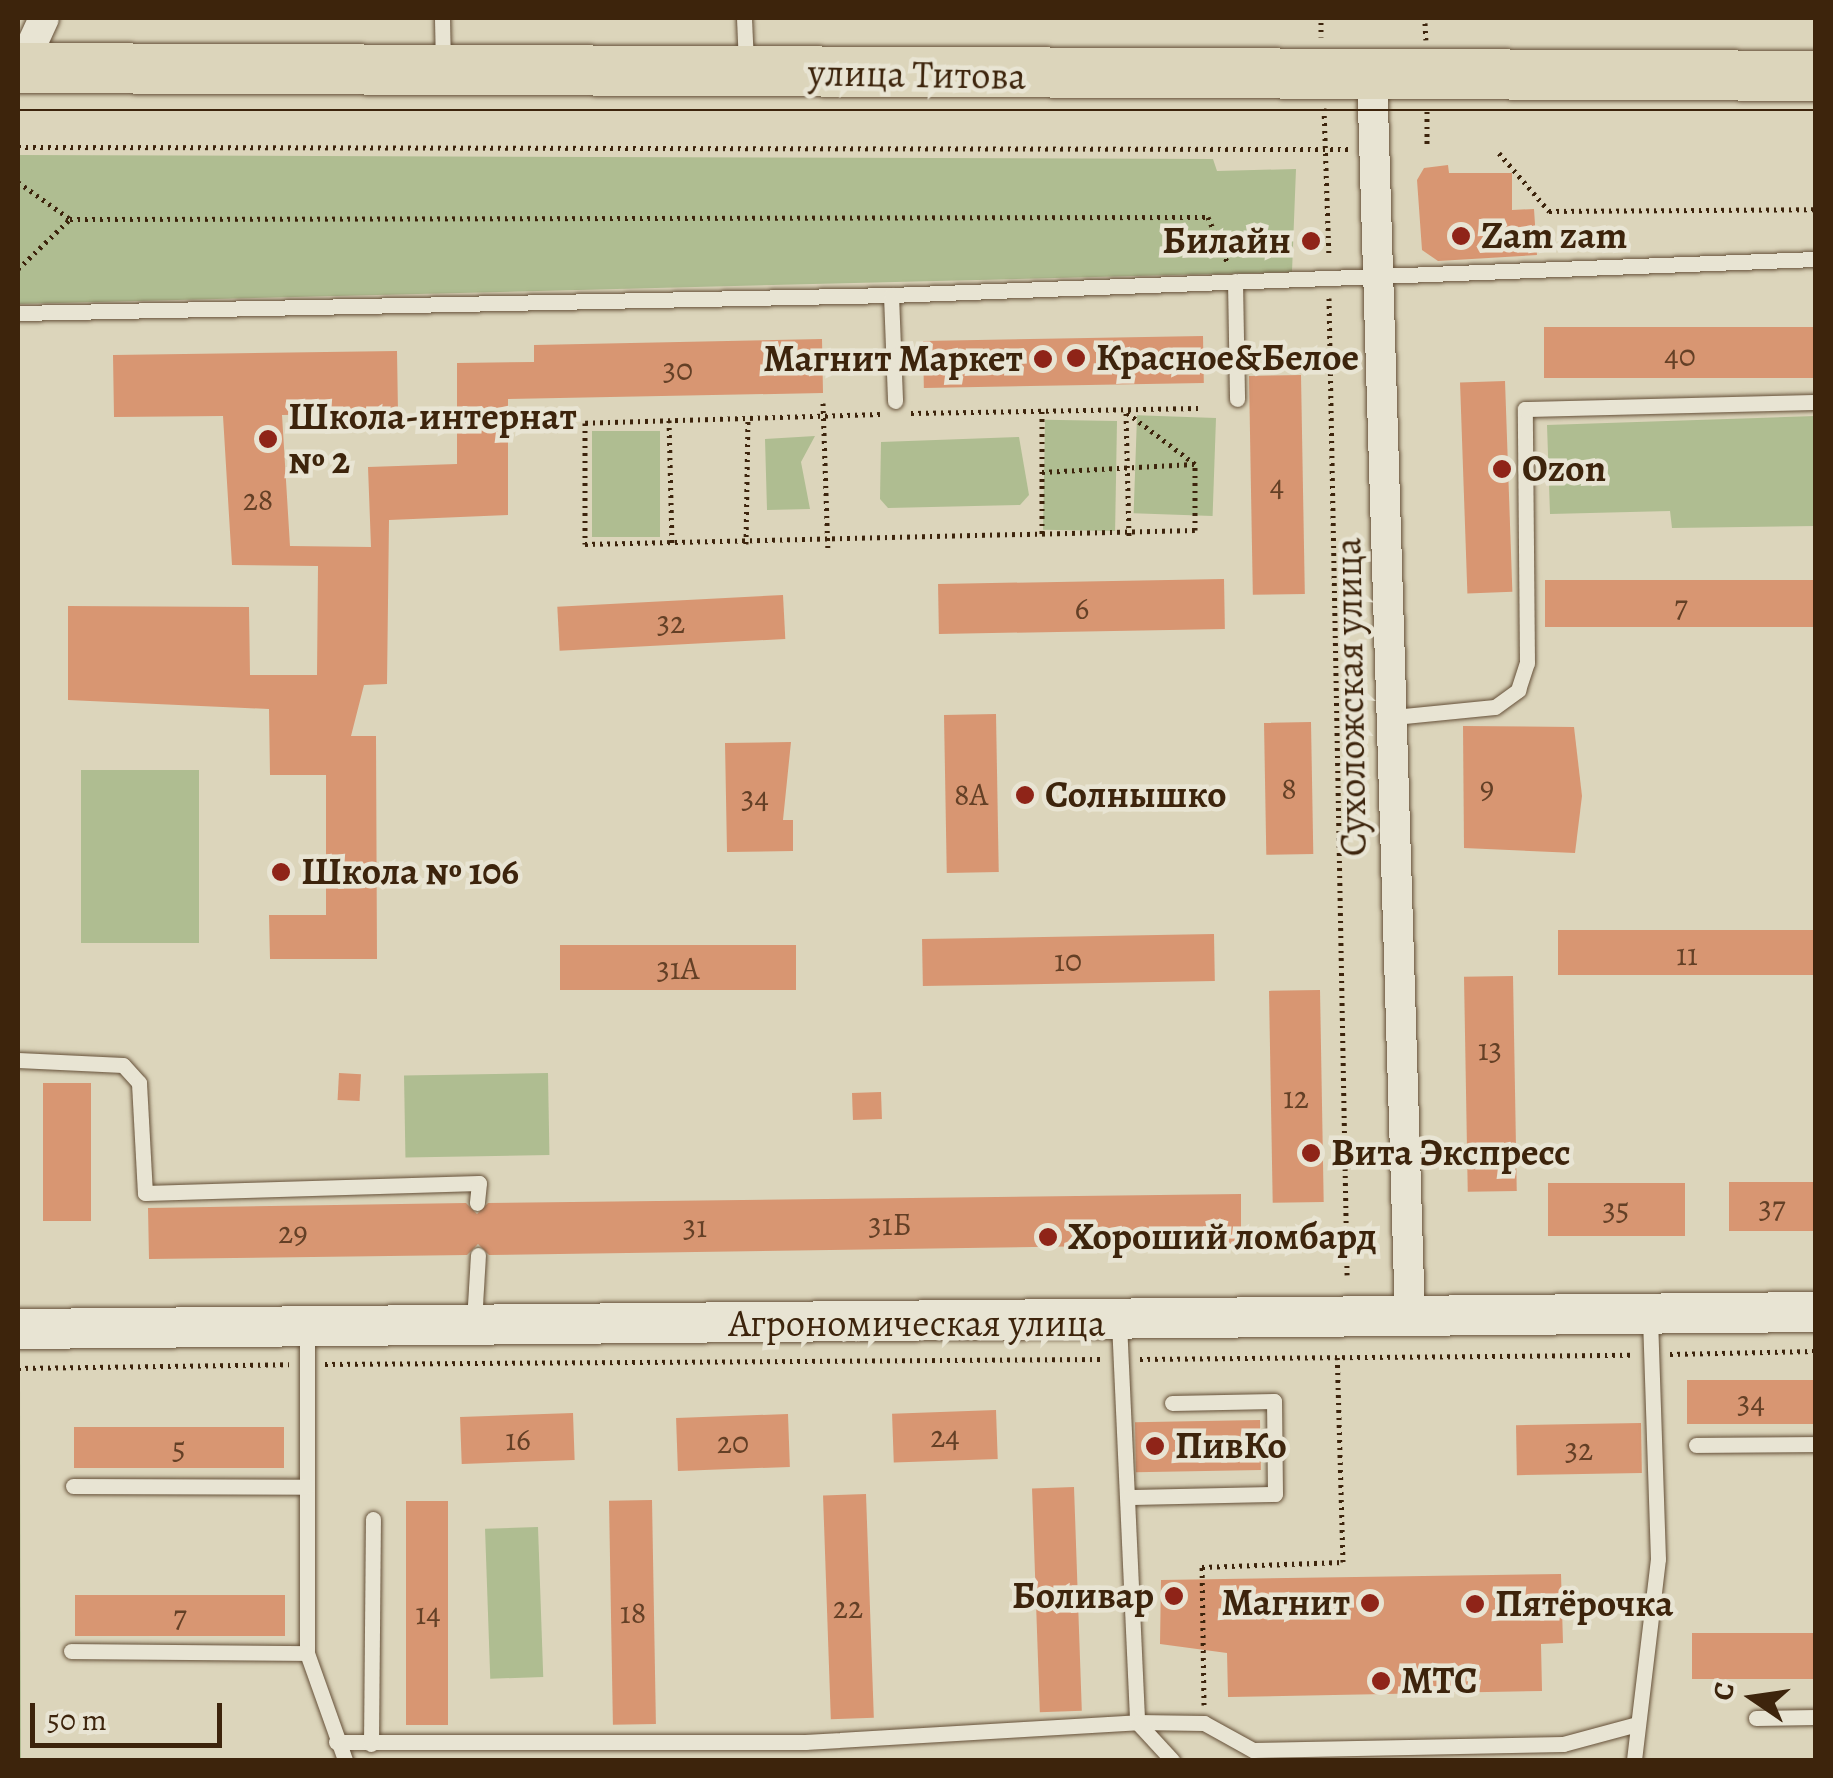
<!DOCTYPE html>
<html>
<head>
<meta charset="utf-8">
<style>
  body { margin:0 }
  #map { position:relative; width:1833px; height:1778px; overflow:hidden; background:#dcd5bb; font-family:Alegreya,serif }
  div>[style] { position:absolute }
  .green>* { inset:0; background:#afbd91; transform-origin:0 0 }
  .building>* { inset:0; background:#d89672; transform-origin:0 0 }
  .path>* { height:5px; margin-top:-2.5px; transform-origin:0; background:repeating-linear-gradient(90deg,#3d240c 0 2.5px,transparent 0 7.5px) }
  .roads { filter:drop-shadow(0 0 2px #655038) drop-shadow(0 0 2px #655038) }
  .service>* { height:15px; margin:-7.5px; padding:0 7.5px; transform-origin:7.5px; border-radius:7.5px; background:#e8e4d3 }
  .minor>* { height:30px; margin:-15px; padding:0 15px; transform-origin:15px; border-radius:15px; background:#e8e4d3 }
  .tertiary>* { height:40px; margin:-20px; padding:0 20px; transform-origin:20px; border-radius:20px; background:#e8e4d3 }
  .primary>* { height:50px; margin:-25px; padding:0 25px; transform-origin:25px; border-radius:25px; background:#dcd5bb }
  .tram>* { height:2.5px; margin:-1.25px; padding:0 1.25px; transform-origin:1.25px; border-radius:1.25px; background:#3d240c }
  .dots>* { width:28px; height:28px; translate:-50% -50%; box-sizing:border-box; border:5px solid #e8e4d3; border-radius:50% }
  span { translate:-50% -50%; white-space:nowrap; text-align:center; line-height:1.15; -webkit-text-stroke:9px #e8e4d3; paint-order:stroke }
  .number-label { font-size:32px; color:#644026 }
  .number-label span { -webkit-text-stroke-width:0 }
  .street-label { font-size:38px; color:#3d240c }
  .poi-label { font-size:38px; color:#3d240c; font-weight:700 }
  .left { translate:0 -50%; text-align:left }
  .right { translate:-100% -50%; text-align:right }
  .frame { position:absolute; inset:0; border:20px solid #3d240c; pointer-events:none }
  .north { position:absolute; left:1703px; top:1648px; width:100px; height:100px; -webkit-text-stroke:8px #e8e4d3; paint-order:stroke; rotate:283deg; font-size:28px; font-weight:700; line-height:40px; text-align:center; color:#3d240c }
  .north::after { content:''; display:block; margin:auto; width:35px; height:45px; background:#3d240c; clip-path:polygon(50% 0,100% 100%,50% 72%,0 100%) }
  .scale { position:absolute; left:30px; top:1703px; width:192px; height:45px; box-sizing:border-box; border:5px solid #3d240c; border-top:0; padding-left:12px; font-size:30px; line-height:35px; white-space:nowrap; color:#3d240c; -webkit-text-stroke:8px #e8e4d3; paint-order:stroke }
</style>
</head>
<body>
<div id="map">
  <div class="green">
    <i style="clip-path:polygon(18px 155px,1213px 159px,1217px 171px,1296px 169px,1292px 272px,18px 304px)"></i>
    <i style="clip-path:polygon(1815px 416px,1815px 526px,1672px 528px,1670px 511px,1550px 514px,1547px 425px)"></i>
    <i style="left:1216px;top:418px;width:98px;height:79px;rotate:92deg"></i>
    <i style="left:1117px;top:421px;width:110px;height:72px;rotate:91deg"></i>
    <i style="left:660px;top:431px;width:106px;height:68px;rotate:90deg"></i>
    <i style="clip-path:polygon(815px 436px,801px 462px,810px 509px,767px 510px,765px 439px)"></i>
    <i style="clip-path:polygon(1019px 437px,1029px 495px,1020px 505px,888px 508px,880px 499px,881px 442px)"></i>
    <i style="left:199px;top:770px;width:173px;height:118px;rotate:90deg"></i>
    <i style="left:548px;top:1073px;width:82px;height:144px;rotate:89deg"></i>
    <i style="clip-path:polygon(18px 1379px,20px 1379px,21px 1760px,18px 1760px)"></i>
    <i style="left:538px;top:1527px;width:150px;height:53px;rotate:88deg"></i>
  </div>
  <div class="building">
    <i style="clip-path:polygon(1448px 165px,1449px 173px,1512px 173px,1512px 210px,1534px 209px,1537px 255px,1438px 261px,1422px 250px,1417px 180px,1424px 168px)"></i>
    <i style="left:1816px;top:327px;width:51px;height:272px;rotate:90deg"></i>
    <i style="left:1203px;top:336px;width:47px;height:280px;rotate:89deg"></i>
    <i style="clip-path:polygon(822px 339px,823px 393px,508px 399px,508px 515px,389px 520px,387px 684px,364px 685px,351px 736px,376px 736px,377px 959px,270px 959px,269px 915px,326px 915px,326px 775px,270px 775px,269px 709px,68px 700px,68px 606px,249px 607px,250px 675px,317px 675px,318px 566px,232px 565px,223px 416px,114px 417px,113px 355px,397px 351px,398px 413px,282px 415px,290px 546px,371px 547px,368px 467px,457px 464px,457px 363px,534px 362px,534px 345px)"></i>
    <i style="left:1301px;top:375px;width:219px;height:52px;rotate:89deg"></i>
    <i style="left:1505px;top:381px;width:211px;height:45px;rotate:88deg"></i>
    <i style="left:1224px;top:579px;width:50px;height:286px;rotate:89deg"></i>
    <i style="left:1816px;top:580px;width:47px;height:271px;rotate:90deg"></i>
    <i style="left:783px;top:595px;width:44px;height:226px;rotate:87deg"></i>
    <i style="left:996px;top:714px;width:158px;height:52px;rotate:89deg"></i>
    <i style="left:1311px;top:722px;width:132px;height:47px;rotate:89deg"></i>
    <i style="clip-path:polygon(1463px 726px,1574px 727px,1582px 796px,1575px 853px,1464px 848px)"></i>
    <i style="clip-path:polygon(791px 742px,783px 820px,793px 820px,793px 851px,727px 852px,725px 743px)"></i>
    <i style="left:1816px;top:930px;width:45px;height:258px;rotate:90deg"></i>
    <i style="left:1214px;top:934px;width:47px;height:292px;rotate:89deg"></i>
    <i style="left:560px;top:945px;width:236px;height:45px"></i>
    <i style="left:1513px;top:976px;width:215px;height:49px;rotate:89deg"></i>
    <i style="left:1320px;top:990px;width:212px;height:51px;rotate:89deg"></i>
    <i style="left:339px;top:1073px;width:22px;height:27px;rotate:3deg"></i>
    <i style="left:91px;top:1083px;width:138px;height:48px;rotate:90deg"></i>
    <i style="left:881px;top:1092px;width:27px;height:29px;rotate:88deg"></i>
    <i style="left:1729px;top:1182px;width:87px;height:49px"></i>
    <i style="left:1548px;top:1183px;width:137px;height:53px"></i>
    <i style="clip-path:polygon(1241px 1194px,1241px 1244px,489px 1255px,478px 1244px,467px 1255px,149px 1259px,148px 1208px,466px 1203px,477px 1214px,488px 1203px)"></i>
    <i style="left:1687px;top:1380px;width:129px;height:44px"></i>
    <i style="left:996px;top:1410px;width:49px;height:104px;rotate:88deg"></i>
    <i style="left:573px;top:1413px;width:47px;height:113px;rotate:88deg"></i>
    <i style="left:788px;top:1414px;width:53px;height:112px;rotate:88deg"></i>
    <i style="left:1260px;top:1420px;width:50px;height:125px;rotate:89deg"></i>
    <i style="left:1641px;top:1423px;width:50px;height:125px;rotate:89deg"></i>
    <i style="left:284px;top:1427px;width:41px;height:210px;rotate:90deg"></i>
    <i style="left:1074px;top:1487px;width:224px;height:42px;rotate:88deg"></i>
    <i style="left:866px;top:1494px;width:224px;height:43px;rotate:88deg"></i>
    <i style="left:652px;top:1500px;width:224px;height:43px;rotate:89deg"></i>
    <i style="left:406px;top:1501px;width:42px;height:224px"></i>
    <i style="clip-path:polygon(1561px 1574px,1563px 1643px,1541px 1644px,1542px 1691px,1228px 1697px,1227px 1653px,1160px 1644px,1161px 1580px)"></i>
    <i style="left:285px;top:1595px;width:41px;height:210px;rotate:90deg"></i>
    <i style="left:1816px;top:1633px;width:46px;height:124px;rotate:90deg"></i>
  </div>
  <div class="path">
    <i style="left:1321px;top:22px;width:15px;rotate:90deg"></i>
    <i style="left:1425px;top:23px;width:17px;rotate:87deg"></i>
    <i style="left:1324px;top:108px;width:149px;rotate:88.1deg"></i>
    <i style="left:1427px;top:111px;width:37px;rotate:90deg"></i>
    <i style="left:18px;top:147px;width:1333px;rotate:0.09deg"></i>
    <i style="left:1499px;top:153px;width:77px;rotate:49.2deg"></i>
    <i style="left:1549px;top:211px;width:267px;rotate:-0.4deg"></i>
    <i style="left:18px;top:182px;width:64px;rotate:35.4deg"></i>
    <i style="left:70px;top:219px;width:1138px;rotate:-0.1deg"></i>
    <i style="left:1208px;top:217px;width:51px;rotate:66.9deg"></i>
    <i style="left:18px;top:269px;width:72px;rotate:-43.9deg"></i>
    <i style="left:1329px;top:298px;width:977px;rotate:88.94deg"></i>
    <i style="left:823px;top:403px;width:148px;rotate:88.1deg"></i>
    <i style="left:1042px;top:411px;width:127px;rotate:90deg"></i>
    <i style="left:911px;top:413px;width:287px;rotate:-1deg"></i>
    <i style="left:1126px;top:413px;width:127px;rotate:88.6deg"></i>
    <i style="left:880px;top:414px;width:295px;rotate:178.3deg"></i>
    <i style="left:585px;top:423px;width:121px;rotate:90deg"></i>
    <i style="left:585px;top:544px;width:610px;rotate:-1.31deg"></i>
    <i style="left:1195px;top:530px;width:66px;rotate:-90deg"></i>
    <i style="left:1195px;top:464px;width:86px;rotate:-143deg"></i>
    <i style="left:669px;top:420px;width:124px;rotate:88.6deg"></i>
    <i style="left:1042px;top:472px;width:152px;rotate:-3deg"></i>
    <i style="left:746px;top:544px;width:126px;rotate:-89.1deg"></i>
    <i style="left:1670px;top:1354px;width:146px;rotate:-1.2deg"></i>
    <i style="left:1140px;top:1359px;width:494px;rotate:-0.5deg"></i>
    <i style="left:325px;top:1364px;width:779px;rotate:-0.37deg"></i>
    <i style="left:18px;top:1368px;width:271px;rotate:-0.8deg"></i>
    <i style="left:1204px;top:1705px;width:138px;rotate:-90.8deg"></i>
    <i style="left:1202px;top:1567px;width:141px;rotate:-2deg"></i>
    <i style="left:1343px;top:1562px;width:209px;rotate:-91.6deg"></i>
  </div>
  <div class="roads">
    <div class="service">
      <i style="left:442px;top:18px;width:46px;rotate:88.8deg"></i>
      <i style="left:744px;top:18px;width:45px;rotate:87.5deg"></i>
      <i style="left:1235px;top:281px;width:118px;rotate:89deg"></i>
      <i style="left:891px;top:295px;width:106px;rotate:87.8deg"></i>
      <i style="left:18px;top:313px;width:873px;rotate:-1.18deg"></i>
      <i style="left:891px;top:295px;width:926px;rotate:-2.23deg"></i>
      <i style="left:1394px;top:717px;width:101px;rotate:-5.7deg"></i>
      <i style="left:1495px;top:707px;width:29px;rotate:-36deg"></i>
      <i style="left:1518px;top:690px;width:28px;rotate:-72deg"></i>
      <i style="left:1527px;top:663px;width:254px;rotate:-90.5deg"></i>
      <i style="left:1525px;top:409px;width:291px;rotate:-1.4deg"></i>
      <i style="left:18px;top:1060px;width:105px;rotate:2.7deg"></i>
      <i style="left:123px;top:1065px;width:24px;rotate:48deg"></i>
      <i style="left:139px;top:1083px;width:110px;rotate:86.9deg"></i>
      <i style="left:145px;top:1193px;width:334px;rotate:-1.7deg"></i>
      <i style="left:479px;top:1183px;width:20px;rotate:96deg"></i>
      <i style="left:474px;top:1322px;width:67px;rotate:-86.6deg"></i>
      <i style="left:1119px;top:1322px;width:400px;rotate:87.4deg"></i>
      <i style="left:1137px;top:1722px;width:67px;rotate:0.9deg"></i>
      <i style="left:1204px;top:1723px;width:56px;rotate:28.9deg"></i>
      <i style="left:1253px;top:1750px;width:310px;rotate:-1.1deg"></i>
      <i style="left:1563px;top:1744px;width:73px;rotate:-15deg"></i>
      <i style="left:307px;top:1328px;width:325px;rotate:90deg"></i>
      <i style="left:307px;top:1653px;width:114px;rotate:70.4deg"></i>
      <i style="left:1696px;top:1445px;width:120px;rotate:-0.5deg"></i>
      <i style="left:73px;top:1486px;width:234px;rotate:0.2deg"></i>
      <i style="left:1128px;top:1497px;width:147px;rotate:-1.2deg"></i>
      <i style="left:1275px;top:1494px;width:93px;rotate:-90.6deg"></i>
      <i style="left:1274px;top:1401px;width:102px;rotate:178.9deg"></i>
      <i style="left:71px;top:1651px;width:236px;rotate:0.5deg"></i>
      <i style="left:1756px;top:1718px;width:60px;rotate:-1deg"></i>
      <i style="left:336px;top:1742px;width:469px"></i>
      <i style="left:805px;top:1742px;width:333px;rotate:-3.4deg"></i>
      <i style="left:1137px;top:1722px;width:52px;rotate:47.4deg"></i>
      <i style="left:371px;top:1744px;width:225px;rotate:-89.5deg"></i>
      <i style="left:1634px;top:1760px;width:202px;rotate:-83.2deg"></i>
      <i style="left:1658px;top:1559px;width:243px;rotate:-91.9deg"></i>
    </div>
    <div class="minor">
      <i style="left:21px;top:68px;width:55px;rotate:-65.3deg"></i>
      <i style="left:1372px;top:74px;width:1246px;rotate:88.25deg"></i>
    </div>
    <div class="tertiary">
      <i style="left:18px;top:1329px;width:1798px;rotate:-0.54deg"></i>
    </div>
    <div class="primary">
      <i style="left:18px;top:68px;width:1798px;rotate:0.25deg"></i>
    </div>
  </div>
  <div class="tram">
    <i style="left:18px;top:110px;width:1798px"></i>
  </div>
  <div class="dots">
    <i style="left:1461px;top:236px;background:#8f2418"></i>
    <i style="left:1311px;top:241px;background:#8f2418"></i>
    <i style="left:1076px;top:358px;background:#8f2418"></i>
    <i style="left:1043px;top:359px;background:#8f2418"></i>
    <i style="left:268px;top:439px;background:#8f2418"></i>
    <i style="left:1502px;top:469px;background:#8f2418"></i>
    <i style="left:1025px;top:795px;background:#8f2418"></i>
    <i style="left:281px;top:872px;background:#8f2418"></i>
    <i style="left:1311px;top:1153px;background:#8f2418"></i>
    <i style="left:1048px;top:1237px;background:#8f2418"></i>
    <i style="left:1155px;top:1446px;background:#8f2418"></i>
    <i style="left:1174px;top:1596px;background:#8f2418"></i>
    <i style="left:1370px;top:1603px;background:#8f2418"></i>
    <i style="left:1475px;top:1604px;background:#8f2418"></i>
    <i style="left:1381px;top:1681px;background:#8f2418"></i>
  </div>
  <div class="number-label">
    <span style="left:1680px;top:355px">40</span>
    <span style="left:678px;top:369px">30</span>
    <span style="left:1277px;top:485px">4</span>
    <span style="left:258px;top:499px">28</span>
    <span style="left:1681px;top:606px">7</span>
    <span style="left:1082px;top:608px">6</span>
    <span style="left:671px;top:622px">32</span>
    <span style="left:1487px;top:787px">9</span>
    <span style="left:1289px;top:788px">8</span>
    <span style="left:971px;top:794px">8А</span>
    <span style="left:755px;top:797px">34</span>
    <span style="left:1687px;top:954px">11</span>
    <span style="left:1068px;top:960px">10</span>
    <span style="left:678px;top:968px">31А</span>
    <span style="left:1490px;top:1049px">13</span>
    <span style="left:1296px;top:1097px">12</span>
    <span style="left:1772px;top:1207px">37</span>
    <span style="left:1616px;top:1209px">35</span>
    <span style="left:890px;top:1224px">31Б</span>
    <span style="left:695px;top:1226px">31</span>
    <span style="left:293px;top:1232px">29</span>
    <span style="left:1751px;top:1402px">34</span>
    <span style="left:945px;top:1436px">24</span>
    <span style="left:518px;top:1439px">16</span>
    <span style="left:733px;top:1442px">20</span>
    <span style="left:179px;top:1448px">5</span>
    <span style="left:1579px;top:1449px">32</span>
    <span style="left:848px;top:1607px">22</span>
    <span style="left:633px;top:1612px">18</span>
    <span style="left:428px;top:1613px">14</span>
    <span style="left:180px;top:1616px">7</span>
  </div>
  <div class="street-label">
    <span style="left:917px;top:75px;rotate:1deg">улица Титова</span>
    <span style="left:1351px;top:697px;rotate:-91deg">Сухоложская улица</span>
    <span style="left:917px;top:1324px">Агрономическая улица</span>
  </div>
  <div class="poi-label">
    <span class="left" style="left:1481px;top:236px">Zam zam</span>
    <span class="right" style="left:1291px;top:241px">Билайн</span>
    <span class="left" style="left:1096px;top:358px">Красное&amp;Белое</span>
    <span class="right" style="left:1023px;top:359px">Магнит Маркет</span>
    <span class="left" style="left:288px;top:439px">Школа-интернат<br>№ 2</span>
    <span class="left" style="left:1522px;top:469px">Ozon</span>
    <span class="left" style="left:1045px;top:795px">Солнышко</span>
    <span class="left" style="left:301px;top:872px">Школа № 106</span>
    <span class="left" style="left:1331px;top:1153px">Вита Экспресс</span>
    <span class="left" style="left:1068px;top:1237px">Хороший ломбард</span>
    <span class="left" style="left:1175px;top:1446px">ПивКо</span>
    <span class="right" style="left:1154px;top:1596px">Боливар</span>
    <span class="right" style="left:1350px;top:1603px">Магнит</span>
    <span class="left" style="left:1495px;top:1604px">Пятёрочка</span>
    <span class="left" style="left:1401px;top:1681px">МТС</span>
  </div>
  <div class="frame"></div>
  <div class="north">С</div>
  <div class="scale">50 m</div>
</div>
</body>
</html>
